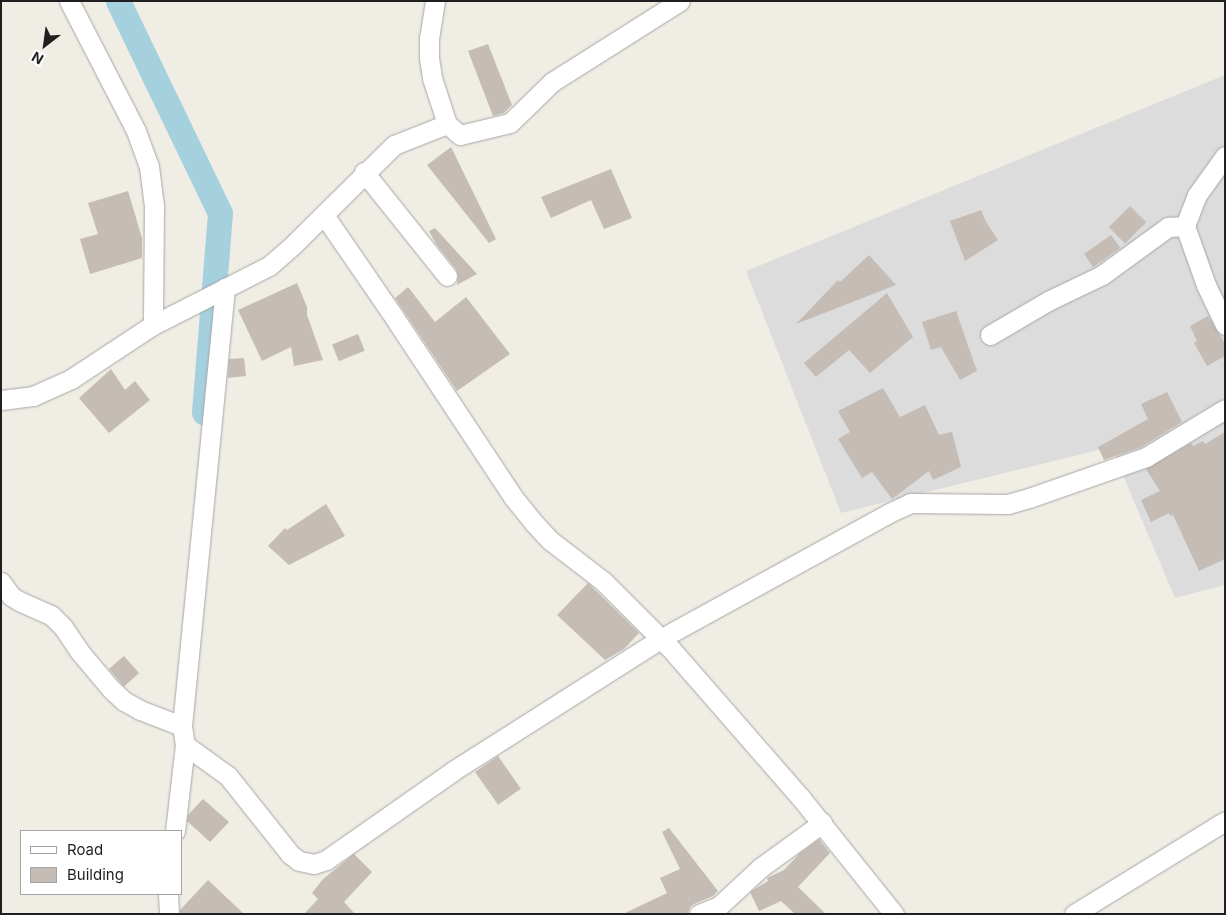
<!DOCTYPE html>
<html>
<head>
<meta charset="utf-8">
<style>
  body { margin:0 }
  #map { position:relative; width:1226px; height:915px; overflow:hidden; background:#f0ede5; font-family:Inter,sans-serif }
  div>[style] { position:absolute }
  .residential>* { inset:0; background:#dddcdc }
  .canal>* { height:25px; margin:-12.5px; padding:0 12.5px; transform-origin:12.5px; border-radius:12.5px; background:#a5d0de }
  .building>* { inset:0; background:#c5bcb5; transform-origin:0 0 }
  .roads { filter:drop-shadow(0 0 1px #a6a6a6) drop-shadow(0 0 1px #a6a6a6) }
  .minor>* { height:19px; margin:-9.5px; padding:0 9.5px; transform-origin:9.5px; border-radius:9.5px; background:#fff }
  span { translate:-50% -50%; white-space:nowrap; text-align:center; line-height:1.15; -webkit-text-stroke:5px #fff; paint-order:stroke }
  .frame { position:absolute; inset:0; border:2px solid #1f1f1f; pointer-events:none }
  .legend { position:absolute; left:20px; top:830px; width:162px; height:65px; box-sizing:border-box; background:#fff; border:1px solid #a5a5a5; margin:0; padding:6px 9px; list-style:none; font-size:15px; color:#1f1f1f }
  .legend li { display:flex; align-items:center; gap:10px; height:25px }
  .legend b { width:25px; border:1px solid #a5a5a5 }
  .north { position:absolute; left:20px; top:20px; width:50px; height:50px; -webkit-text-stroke:4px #fff; paint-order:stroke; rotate:210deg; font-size:14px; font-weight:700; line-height:20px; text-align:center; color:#1f1f1f }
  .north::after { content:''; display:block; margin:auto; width:18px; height:22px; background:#1f1f1f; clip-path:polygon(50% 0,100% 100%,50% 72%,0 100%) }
</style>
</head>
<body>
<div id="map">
  <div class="residential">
    <i style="clip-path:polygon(1225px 75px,1225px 585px,1175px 598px,1111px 447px,841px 513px,746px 271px)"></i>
  </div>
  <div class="canal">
    <i style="left:118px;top:1px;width:235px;rotate:64.3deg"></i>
    <i style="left:220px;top:213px;width:200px;rotate:94.6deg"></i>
  </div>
  <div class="building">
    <i style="clip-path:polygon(488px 44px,512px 105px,504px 113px,493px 116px,468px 51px)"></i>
    <i style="clip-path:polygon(451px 147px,496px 239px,489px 243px,427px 165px)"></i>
    <i style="clip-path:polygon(611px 169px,632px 218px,604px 229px,591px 200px,551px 218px,541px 197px)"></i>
    <i style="clip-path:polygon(128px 191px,142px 238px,142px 258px,90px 274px,80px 239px,98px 234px,88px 203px)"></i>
    <i style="left:1130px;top:206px;width:23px;height:30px;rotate:45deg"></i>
    <i style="clip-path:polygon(981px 210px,986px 222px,998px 240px,965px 261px,950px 221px)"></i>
    <i style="clip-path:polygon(435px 228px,477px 274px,457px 285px,458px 275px,456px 269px,436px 244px,429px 231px)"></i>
    <i style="left:1111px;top:235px;width:16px;height:33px;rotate:55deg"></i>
    <i style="clip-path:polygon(869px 255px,896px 285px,796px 324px,838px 280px,840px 282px)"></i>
    <i style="clip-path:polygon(297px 283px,307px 307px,307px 315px,323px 360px,294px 366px,291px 347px,262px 361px,238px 310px)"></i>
    <i style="clip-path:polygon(408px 287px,435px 322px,466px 297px,510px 354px,457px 391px,395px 298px)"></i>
    <i style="clip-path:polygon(887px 293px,913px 337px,870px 373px,849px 350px,816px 377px,804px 363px)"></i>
    <i style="clip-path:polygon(956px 311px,977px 371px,960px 380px,941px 347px,931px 350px,922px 322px)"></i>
    <i style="clip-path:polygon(1208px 316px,1225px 343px,1225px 356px,1207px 366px,1194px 343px,1197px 341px,1190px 326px)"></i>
    <i style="left:358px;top:334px;width:18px;height:28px;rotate:68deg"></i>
    <i style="clip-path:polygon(244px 358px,246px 376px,228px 378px,229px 359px)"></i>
    <i style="clip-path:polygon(111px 369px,125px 390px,135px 381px,150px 400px,109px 433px,79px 398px)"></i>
    <i style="clip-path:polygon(883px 388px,900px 417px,925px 405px,939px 435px,952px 432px,961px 467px,933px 480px,929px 471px,892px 499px,872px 472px,862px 478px,838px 439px,850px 432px,838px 411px)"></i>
    <i style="clip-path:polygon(1167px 392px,1182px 422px,1141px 447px,1104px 460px,1098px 447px,1148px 419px,1141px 404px)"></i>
    <i style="clip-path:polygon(1225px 432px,1225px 559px,1199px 571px,1173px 515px,1170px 516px,1169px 513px,1151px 522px,1141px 500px,1160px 491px,1146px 469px,1191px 443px,1193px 446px,1203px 441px,1205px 444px)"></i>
    <i style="clip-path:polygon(326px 504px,345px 536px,289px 565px,268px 546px,285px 528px,287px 530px)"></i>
    <i style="clip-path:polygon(588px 583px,639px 633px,624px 649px,605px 660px,557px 615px)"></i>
    <i style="left:124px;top:656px;width:23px;height:20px;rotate:49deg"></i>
    <i style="left:498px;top:756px;width:40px;height:28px;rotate:55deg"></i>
    <i style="clip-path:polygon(203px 799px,229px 822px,210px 842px,187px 821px,188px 815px)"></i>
    <i style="clip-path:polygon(669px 828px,718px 891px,713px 896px,694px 904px,690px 907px,688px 914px,623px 914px,667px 893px,660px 878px,680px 869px,662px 832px)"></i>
    <i style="clip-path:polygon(819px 839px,830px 853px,798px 887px,826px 914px,795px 914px,781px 901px,759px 911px,750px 892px,768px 881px,767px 878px,784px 870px,799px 854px)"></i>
    <i style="clip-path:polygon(354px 854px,372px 872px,344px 902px,355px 914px,304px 914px,318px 899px,312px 893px,323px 879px)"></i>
    <i style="clip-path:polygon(208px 880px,244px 914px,180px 914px,180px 910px)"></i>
  </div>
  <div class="roads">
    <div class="minor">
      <i style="left:69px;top:1px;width:146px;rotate:62.7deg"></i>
      <i style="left:136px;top:131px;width:37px;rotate:70deg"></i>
      <i style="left:149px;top:166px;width:38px;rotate:83deg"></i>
      <i style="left:154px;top:204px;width:121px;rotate:90.5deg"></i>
      <i style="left:435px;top:1px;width:36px;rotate:99deg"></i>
      <i style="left:429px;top:37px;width:21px;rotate:90deg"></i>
      <i style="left:429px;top:58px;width:20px;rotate:81deg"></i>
      <i style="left:432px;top:78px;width:48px;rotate:71.9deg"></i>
      <i style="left:364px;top:172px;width:133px;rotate:51.4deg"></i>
      <i style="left:324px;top:215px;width:116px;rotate:55.5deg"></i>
      <i style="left:390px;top:311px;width:223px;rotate:56.5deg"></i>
      <i style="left:513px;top:497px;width:32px;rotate:51deg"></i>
      <i style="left:533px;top:522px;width:26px;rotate:47deg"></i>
      <i style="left:551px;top:541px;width:66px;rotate:37.6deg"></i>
      <i style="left:603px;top:581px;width:95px;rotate:45deg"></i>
      <i style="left:670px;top:648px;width:199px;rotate:48.9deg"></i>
      <i style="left:801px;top:798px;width:149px;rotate:51.3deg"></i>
      <i style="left:1185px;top:226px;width:63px;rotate:70.4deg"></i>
      <i style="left:1206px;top:285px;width:44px;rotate:64.6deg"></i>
      <i style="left:990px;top:335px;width:67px;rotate:-30.4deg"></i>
      <i style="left:1048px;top:301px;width:60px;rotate:-25.7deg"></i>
      <i style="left:1102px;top:275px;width:82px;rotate:-36deg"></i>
      <i style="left:1168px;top:227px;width:17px;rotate:-3deg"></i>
      <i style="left:1185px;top:226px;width:33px;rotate:-69deg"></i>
      <i style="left:1197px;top:195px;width:48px;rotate:-54.3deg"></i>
      <i style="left:1px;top:400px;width:32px;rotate:-7deg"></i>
      <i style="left:33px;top:396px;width:42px;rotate:-24.1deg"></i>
      <i style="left:71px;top:379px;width:98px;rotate:-33.4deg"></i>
      <i style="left:153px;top:325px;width:130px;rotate:-27deg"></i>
      <i style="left:269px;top:266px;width:33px;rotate:-41deg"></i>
      <i style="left:294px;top:244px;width:141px;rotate:-44.7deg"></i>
      <i style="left:394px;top:145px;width:57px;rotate:-21.6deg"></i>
      <i style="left:447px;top:124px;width:17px;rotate:40deg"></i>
      <i style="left:460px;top:135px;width:51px;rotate:-13.5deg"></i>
      <i style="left:510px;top:123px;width:59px;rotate:-44.3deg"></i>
      <i style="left:552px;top:82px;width:151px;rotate:-32.3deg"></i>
      <i style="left:1px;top:582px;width:17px;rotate:54deg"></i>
      <i style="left:11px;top:596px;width:9px;rotate:32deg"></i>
      <i style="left:19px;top:601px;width:35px;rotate:24deg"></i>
      <i style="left:51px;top:615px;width:17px;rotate:45deg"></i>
      <i style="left:63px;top:627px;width:29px;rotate:56deg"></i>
      <i style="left:79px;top:651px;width:50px;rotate:49.9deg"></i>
      <i style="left:111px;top:689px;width:18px;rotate:43deg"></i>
      <i style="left:124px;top:701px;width:18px;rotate:29deg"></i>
      <i style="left:140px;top:710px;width:45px;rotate:20.9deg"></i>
      <i style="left:185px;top:745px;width:53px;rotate:35.8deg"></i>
      <i style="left:228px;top:776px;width:100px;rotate:51.5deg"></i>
      <i style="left:290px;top:854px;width:11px;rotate:38deg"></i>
      <i style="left:299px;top:861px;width:15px;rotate:11deg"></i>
      <i style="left:314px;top:864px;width:13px;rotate:-18deg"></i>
      <i style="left:326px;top:860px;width:155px;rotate:-35deg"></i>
      <i style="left:453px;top:771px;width:246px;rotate:-32.5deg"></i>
      <i style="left:660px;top:639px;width:261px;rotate:-28.8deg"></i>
      <i style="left:889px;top:513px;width:23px;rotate:-25deg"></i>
      <i style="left:910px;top:503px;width:98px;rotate:0.6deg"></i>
      <i style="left:1008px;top:504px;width:22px;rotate:-16deg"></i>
      <i style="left:1029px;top:498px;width:124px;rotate:-19.3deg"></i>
      <i style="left:1146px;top:457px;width:92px;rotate:-31.3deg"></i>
      <i style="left:175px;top:831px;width:87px;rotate:-83.4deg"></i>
      <i style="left:185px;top:745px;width:19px;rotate:-99deg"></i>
      <i style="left:182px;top:726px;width:71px;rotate:-84.4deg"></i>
      <i style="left:189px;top:655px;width:369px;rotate:-84.4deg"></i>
      <i style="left:168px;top:894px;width:20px;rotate:87deg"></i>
      <i style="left:699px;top:914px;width:22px;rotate:-22deg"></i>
      <i style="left:719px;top:906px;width:56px;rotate:-42.8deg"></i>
      <i style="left:760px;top:868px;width:77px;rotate:-36deg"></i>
      <i style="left:1074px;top:914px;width:177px;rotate:-31.6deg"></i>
    </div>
  </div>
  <div class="frame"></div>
  <ul class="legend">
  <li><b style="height:6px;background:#fff"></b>Road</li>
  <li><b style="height:14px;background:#c5bcb5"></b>Building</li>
  </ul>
  <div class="north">N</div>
</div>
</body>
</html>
